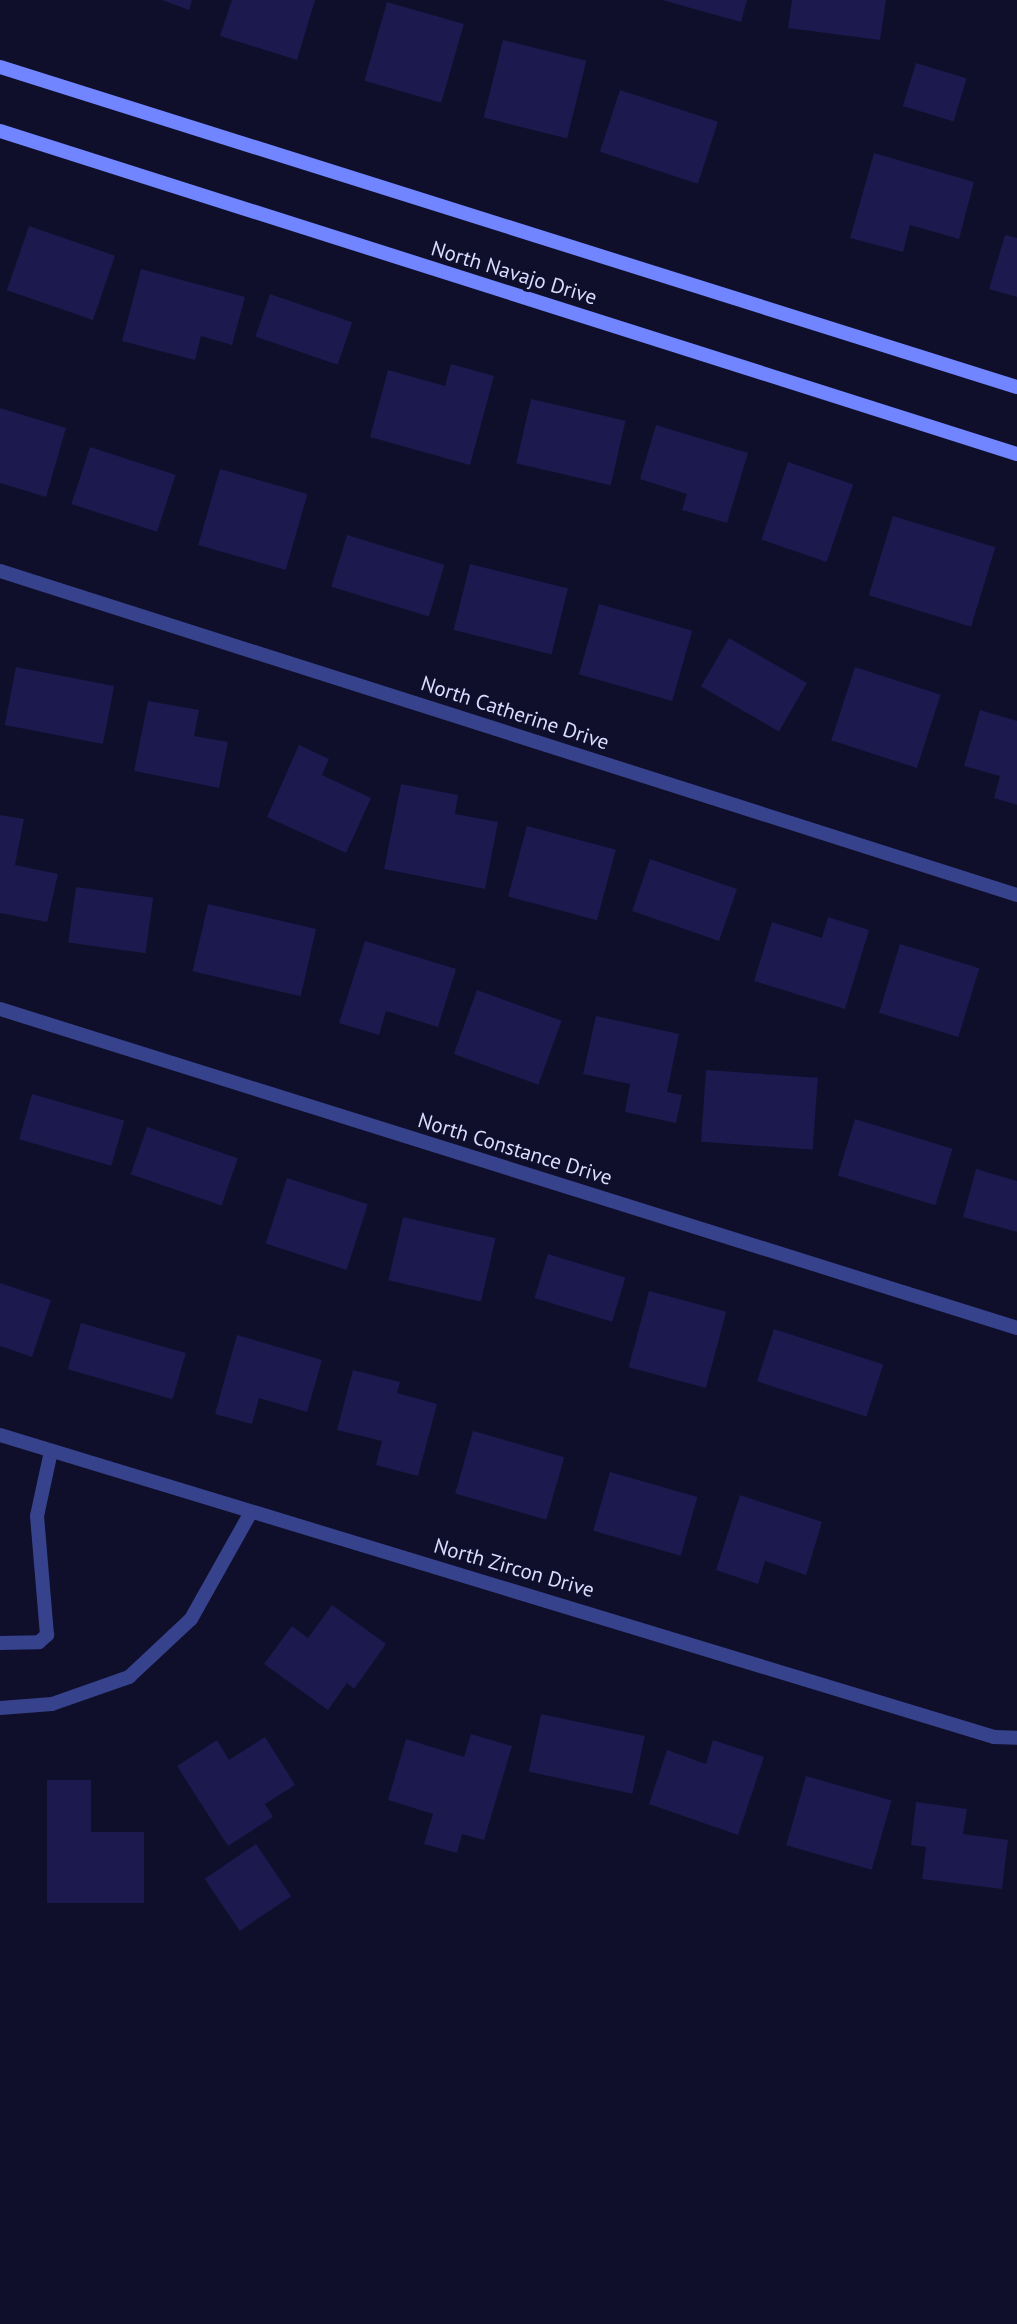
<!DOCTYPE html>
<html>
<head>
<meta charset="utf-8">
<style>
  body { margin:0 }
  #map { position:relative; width:1017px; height:2324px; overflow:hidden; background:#0f0f2b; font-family:"PT Sans",sans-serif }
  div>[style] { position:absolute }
  .building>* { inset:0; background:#1b194d; transform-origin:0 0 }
  .lane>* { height:14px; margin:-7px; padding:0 7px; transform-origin:7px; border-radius:7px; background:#37428d }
  .street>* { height:14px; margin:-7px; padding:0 7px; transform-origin:7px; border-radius:7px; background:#37428d }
  .secondary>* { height:14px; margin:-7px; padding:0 7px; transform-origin:7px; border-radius:7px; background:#7085ff }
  span { translate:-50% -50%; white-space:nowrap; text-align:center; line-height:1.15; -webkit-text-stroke:6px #0f0f2b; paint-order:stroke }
  .street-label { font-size:21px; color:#d9dbff }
</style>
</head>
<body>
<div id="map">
  <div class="building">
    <i style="clip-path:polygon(162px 0,192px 0,189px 10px)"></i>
    <i style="clip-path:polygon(232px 0,315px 0,297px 60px,220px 36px)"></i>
    <i style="clip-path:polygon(662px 0,747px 0,741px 22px)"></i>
    <i style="clip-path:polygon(792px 0,886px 0,880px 40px,788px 28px)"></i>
    <i style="left:387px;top:2px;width:80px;height:82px;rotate:16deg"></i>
    <i style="left:503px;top:40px;width:86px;height:80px;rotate:14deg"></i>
    <i style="left:916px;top:63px;width:53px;height:45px;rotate:17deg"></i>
    <i style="left:620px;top:90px;width:103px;height:65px;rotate:18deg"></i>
    <i style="clip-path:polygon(874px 153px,974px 182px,959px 239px,910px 225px,903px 252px,850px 238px)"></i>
    <i style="left:29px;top:226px;width:91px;height:68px;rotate:19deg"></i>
    <i style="clip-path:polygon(1005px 235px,1017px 238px,1017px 297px,989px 289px)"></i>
    <i style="clip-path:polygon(141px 269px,245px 297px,232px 345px,201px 336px,195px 360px,122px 341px)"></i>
    <i style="left:270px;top:294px;width:87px;height:45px;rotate:19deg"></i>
    <i style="clip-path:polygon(451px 364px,494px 376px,470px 465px,370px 437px,388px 370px,445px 386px)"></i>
    <i style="left:531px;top:399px;width:97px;height:66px;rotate:13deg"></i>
    <i style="clip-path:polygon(0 408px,66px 428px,46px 497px,0 483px)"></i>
    <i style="clip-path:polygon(656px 425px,748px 453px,727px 523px,682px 510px,687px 494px,640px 479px)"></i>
    <i style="left:90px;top:447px;width:90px;height:60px;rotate:18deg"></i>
    <i style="left:788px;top:462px;width:69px;height:82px;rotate:19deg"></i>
    <i style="left:220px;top:469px;width:91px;height:79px;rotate:16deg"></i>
    <i style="left:893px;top:516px;width:107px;height:83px;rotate:17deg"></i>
    <i style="left:347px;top:535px;width:102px;height:54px;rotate:17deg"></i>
    <i style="left:470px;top:564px;width:101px;height:68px;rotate:14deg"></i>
    <i style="left:599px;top:604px;width:97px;height:73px;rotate:16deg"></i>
    <i style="left:729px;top:638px;width:90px;height:56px;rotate:30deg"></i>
    <i style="left:16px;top:667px;width:100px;height:59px;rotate:11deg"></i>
    <i style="left:855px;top:667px;width:90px;height:77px;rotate:18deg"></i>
    <i style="clip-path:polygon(148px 701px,199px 710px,194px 736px,228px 742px,219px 788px,134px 771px)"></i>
    <i style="clip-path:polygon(980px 710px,1017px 721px,1017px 805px,994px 798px,1000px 776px,964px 766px)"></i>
    <i style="clip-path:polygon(299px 745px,329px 759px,322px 775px,371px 798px,346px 853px,267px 817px)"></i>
    <i style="clip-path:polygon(401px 784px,458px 795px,455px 814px,498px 822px,485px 889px,384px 869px)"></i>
    <i style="clip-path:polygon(0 815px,24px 819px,15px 865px,58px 874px,47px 922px,0 913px)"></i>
    <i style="left:527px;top:826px;width:92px;height:73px;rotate:15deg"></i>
    <i style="left:650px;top:859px;width:92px;height:55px;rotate:19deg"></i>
    <i style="left:76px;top:887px;width:78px;height:56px;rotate:8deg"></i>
    <i style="left:208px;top:904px;width:111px;height:69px;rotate:13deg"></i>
    <i style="clip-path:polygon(828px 917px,869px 930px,845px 1009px,754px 981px,772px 922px,822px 938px)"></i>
    <i style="clip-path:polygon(365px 941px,456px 969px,438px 1027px,386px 1011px,379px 1035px,339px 1023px)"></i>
    <i style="left:900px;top:944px;width:83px;height:72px;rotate:17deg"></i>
    <i style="left:477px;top:990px;width:90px;height:68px;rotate:20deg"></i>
    <i style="clip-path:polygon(596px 1016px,679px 1034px,667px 1092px,682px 1095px,676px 1123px,625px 1112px,630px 1084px,583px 1074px)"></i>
    <i style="left:706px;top:1070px;width:112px;height:72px;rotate:4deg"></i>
    <i style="left:32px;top:1094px;width:96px;height:47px;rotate:16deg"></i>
    <i style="left:855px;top:1119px;width:102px;height:59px;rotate:17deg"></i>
    <i style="left:147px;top:1127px;width:96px;height:50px;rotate:19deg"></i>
    <i style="clip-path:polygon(976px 1169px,1017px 1181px,1017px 1232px,963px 1217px)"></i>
    <i style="left:287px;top:1178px;width:85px;height:69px;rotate:18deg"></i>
    <i style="left:403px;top:1217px;width:95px;height:65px;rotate:13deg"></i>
    <i style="left:548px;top:1254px;width:81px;height:46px;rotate:17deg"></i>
    <i style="clip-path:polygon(0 1283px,51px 1300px,32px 1357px,0 1346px)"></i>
    <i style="left:649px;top:1291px;width:80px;height:79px;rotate:15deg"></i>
    <i style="left:81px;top:1323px;width:109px;height:48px;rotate:16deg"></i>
    <i style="left:774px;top:1329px;width:115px;height:55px;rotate:18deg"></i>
    <i style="clip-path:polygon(237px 1335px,322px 1360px,307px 1412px,259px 1398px,252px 1424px,215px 1414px)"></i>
    <i style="clip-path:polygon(353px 1370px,400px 1382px,397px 1393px,437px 1404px,418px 1476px,376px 1465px,382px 1441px,337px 1430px)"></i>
    <i style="left:473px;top:1431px;width:95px;height:65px;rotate:16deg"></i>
    <i style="left:610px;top:1472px;width:91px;height:61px;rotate:16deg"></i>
    <i style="clip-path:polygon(740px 1495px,822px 1522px,806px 1575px,765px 1561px,758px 1584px,716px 1570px)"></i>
    <i style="clip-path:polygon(332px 1605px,386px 1644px,354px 1689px,347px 1683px,328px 1710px,264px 1664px,292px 1626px,308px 1638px)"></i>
    <i style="left:541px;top:1714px;width:106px;height:59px;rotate:12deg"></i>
    <i style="clip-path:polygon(471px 1734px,512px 1746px,484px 1840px,462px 1834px,457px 1853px,424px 1844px,433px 1814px,388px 1800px,406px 1739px,464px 1757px)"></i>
    <i style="clip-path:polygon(265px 1737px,295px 1785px,265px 1804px,273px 1817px,228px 1846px,177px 1766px,217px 1740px,229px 1760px)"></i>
    <i style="clip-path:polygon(713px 1740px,764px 1757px,738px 1835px,649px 1804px,667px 1750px,706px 1764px)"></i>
    <i style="left:806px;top:1776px;width:89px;height:72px;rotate:16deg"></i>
    <i style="clip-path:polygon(47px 1780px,91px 1780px,91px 1832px,144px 1832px,144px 1903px,47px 1903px)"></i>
    <i style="clip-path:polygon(916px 1802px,967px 1809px,963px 1834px,1008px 1840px,1002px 1889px,922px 1879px,926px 1847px,911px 1845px)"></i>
    <i style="left:256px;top:1844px;width:63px;height:62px;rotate:56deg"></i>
  </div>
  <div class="lane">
    <i style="left:0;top:1643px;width:39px;rotate:-1deg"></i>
    <i style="left:39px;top:1642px;width:11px;rotate:-41deg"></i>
    <i style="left:47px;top:1635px;width:119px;rotate:-94.8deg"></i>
    <i style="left:37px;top:1516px;width:66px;rotate:-77.8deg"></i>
  </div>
  <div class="street">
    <i style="left:0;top:571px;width:1067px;rotate:17.67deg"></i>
    <i style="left:0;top:1009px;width:1066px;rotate:17.41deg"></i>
    <i style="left:0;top:1435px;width:1039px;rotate:16.9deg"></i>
    <i style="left:994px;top:1737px;width:23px;rotate:2deg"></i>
    <i style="left:0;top:1708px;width:52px;rotate:-4.4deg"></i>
    <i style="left:52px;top:1704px;width:82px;rotate:-19.3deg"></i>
    <i style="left:129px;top:1677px;width:85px;rotate:-43.1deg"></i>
    <i style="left:191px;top:1619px;width:120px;rotate:-60.7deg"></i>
  </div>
  <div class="secondary">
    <i style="left:0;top:67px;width:1066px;rotate:17.47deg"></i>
    <i style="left:0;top:131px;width:1067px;rotate:17.62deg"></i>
  </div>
  <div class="street-label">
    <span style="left:514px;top:273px;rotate:17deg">North Navajo Drive</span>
    <span style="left:515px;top:713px;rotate:18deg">North Catherine Drive</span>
    <span style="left:515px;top:1149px;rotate:17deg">North Constance Drive</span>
    <span style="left:514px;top:1568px;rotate:16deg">North Zircon Drive</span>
  </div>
</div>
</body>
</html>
